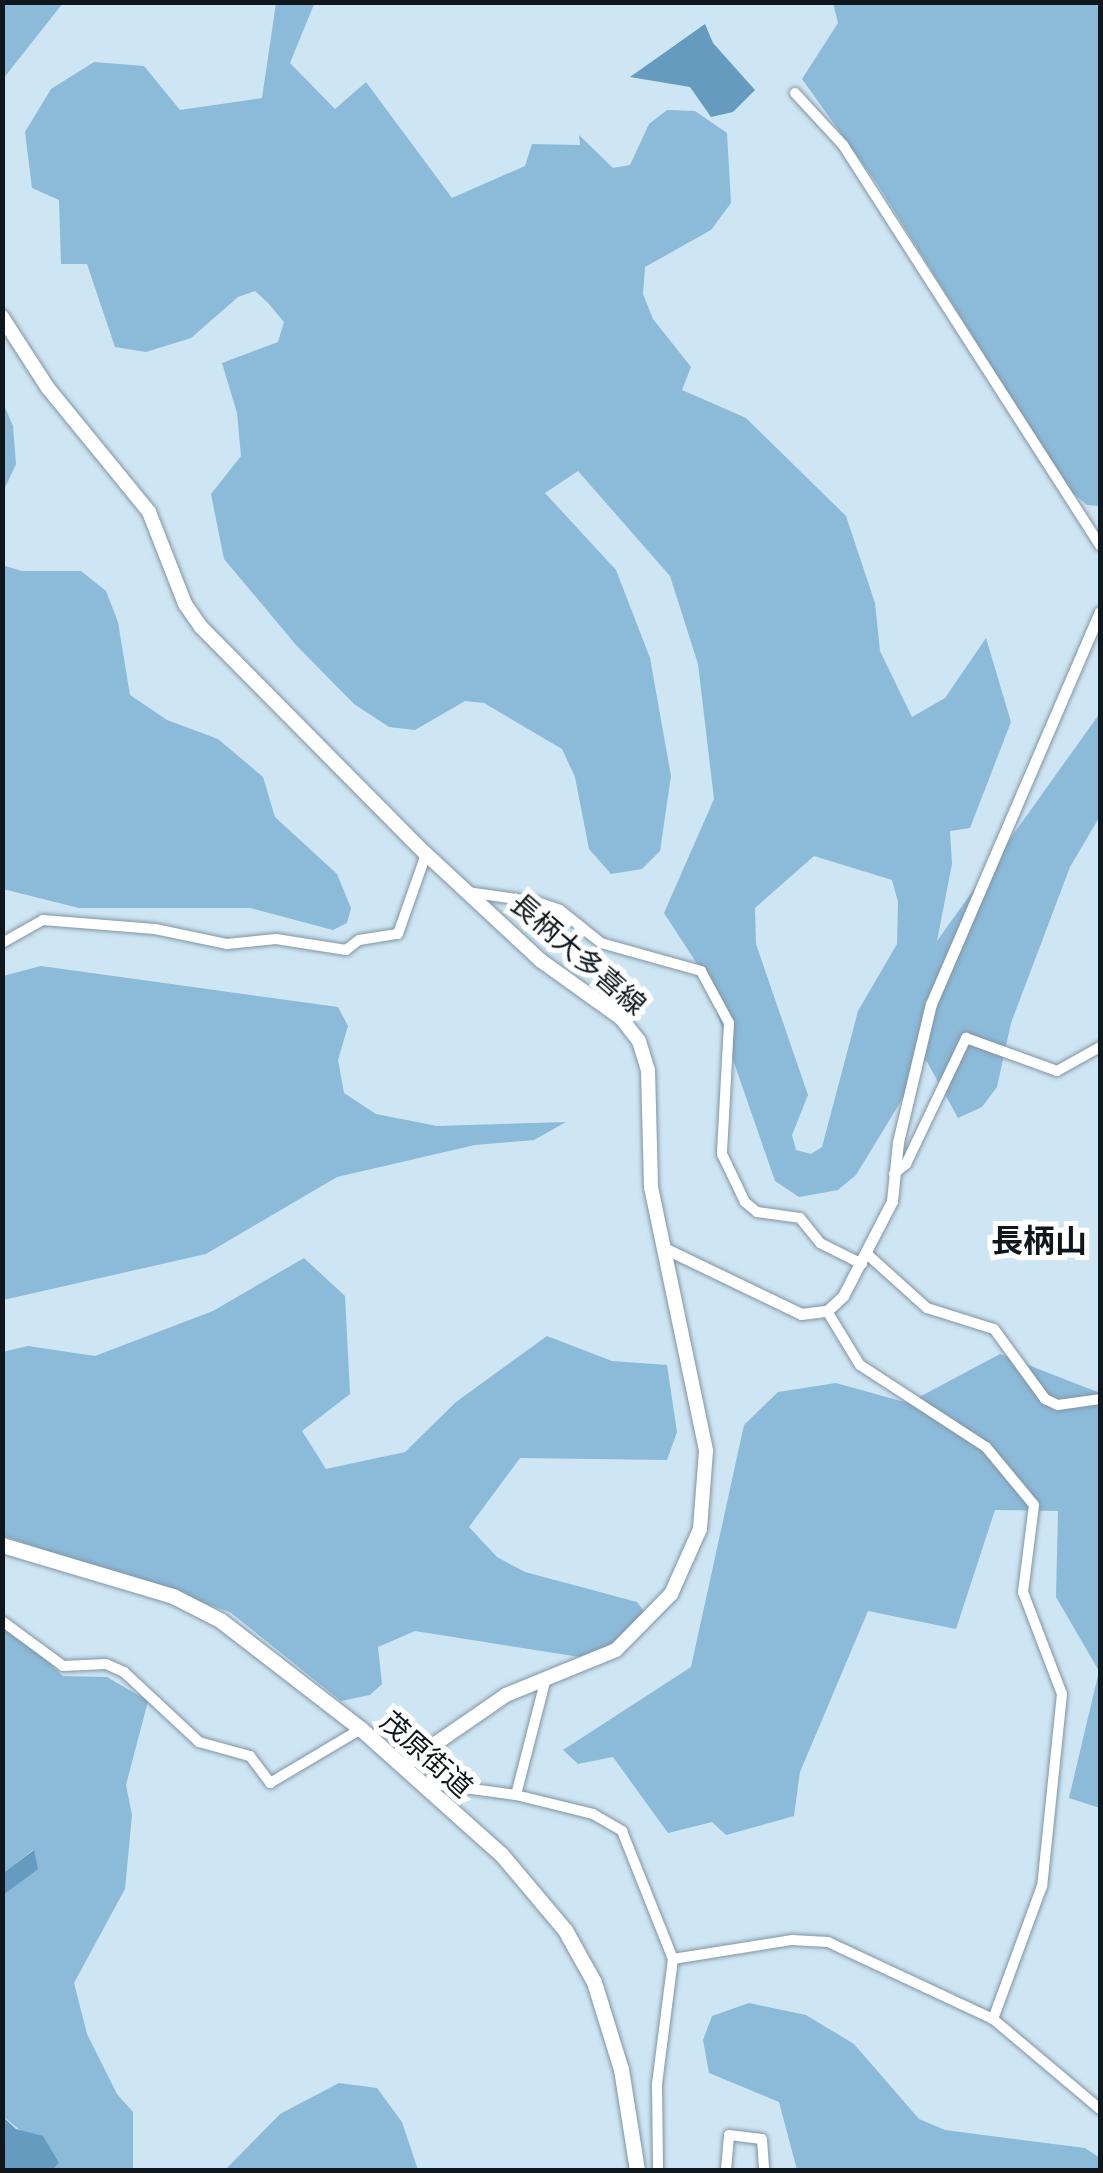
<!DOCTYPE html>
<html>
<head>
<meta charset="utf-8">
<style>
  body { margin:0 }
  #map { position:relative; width:1103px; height:2173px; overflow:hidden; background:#cee5f4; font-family:"Roboto Serif","Noto Sans JP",serif }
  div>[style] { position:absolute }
  .green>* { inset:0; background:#8cbad9 }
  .water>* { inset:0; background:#649bbf }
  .roads { filter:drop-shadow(0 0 2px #8095a3) drop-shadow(0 0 2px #8095a3) }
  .minor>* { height:10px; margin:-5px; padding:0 5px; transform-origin:5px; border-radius:5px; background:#fff }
  .tertiary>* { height:11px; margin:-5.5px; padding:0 5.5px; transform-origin:5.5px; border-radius:5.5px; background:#fff }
  .secondary>* { height:14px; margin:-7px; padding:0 7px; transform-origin:7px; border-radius:7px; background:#fff }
  .primary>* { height:15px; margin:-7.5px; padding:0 7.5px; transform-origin:7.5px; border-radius:7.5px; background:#fff }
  span { translate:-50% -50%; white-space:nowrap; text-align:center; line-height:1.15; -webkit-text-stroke:10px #fff; paint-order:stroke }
  .street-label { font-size:28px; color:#0f171c }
  .quarter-label { font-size:32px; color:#0f171c; font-weight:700 }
  .frame { position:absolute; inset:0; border:5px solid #0f171c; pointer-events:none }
</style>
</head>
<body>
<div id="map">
  <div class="green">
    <i style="clip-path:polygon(3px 2px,63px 3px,3px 79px,2px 3px)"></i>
    <i style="clip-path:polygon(evenodd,315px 2px,290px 63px,335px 109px,366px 82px,452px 198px,525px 166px,532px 144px,580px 145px,579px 135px,613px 168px,630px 165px,649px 124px,667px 110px,695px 111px,727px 133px,731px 203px,711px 230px,645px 267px,643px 294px,653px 319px,691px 367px,682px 390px,746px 418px,846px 516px,875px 603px,880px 651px,912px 717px,945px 698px,986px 638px,1011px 722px,970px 828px,950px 831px,952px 864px,937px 941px,1100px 713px,1100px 816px,1070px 867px,1011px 1023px,997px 1087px,982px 1107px,958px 1118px,926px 1060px,856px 1175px,838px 1190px,799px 1197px,775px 1181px,703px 973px,664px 913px,714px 799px,698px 664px,670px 576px,578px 471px,545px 493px,616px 570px,650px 658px,671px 776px,660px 851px,642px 869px,611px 874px,589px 849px,575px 777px,562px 749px,484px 703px,465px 701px,415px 730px,389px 727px,354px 704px,296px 645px,224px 559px,211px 494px,241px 456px,237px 413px,222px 363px,278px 342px,284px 322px,268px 303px,255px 291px,238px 297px,191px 338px,146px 352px,115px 347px,87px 264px,61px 264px,59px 200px,32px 188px,25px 132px,51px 89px,94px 62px,144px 66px,180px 110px,262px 98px,276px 3px,315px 2px,814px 856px,892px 880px,898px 902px,897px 944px,858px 1011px,822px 1147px,811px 1154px,796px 1150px,792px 1135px,808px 1095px,756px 944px,755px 908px,814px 856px)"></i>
    <i style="clip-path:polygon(833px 3px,1100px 3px,1100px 506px,1087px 505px,1068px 489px,878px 185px,802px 79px,838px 23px)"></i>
    <i style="clip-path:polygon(3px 403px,13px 426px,16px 464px,3px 492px)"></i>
    <i style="clip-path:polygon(2px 565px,22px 571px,81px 571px,106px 591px,118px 622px,130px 695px,167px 720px,218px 739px,263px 777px,275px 817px,337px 874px,351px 908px,347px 923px,333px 930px,250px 908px,79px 908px,3px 889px)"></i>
    <i style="clip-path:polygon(41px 966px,338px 1007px,348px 1026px,338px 1060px,344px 1093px,376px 1114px,437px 1126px,566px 1122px,534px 1140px,475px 1145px,337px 1177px,206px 1254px,3px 1300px,3px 976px)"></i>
    <i style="clip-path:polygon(304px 1258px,345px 1296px,350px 1394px,302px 1431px,326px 1469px,405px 1452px,456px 1402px,547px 1336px,612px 1361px,667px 1365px,677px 1432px,667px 1460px,520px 1458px,469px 1527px,497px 1557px,525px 1572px,637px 1602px,649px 1618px,599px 1660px,415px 1631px,378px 1647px,382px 1684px,370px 1695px,341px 1701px,230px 1612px,3px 1536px,2px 1352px,28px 1346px,95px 1356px,213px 1311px)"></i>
    <i style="clip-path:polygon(1000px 1354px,1100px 1393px,1100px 1808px,1069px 1798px,1099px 1671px,1056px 1597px,1058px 1511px,995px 1510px,956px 1629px,868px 1611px,800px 1772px,794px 1816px,726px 1835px,712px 1822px,668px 1833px,613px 1757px,578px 1764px,563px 1750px,691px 1667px,744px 1425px,778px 1392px,836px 1383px,908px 1403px)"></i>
    <i style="clip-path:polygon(2px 1620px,63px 1676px,107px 1677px,148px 1701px,126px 1785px,132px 1815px,125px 1889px,74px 1983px,87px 2034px,117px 2094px,133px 2112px,133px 2170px,53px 2170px,59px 2163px,3px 2116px,3px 1895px,37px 1868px,33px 1850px,3px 1873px)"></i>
    <i style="clip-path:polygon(749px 2003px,806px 2015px,854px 2044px,919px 2119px,945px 2130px,1085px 2148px,1100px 2158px,1100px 2170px,797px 2170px,779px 2102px,709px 2073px,703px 2040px,712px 2016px)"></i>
    <i style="clip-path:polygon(339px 2083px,377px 2088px,402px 2122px,418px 2170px,225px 2170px,280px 2114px)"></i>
  </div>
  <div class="water">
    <i style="clip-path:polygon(705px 24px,713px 43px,755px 90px,733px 112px,711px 117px,690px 87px,630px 77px)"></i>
    <i style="clip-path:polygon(34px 1850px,38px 1869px,3px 1895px,3px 1873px)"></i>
    <i style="clip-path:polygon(2px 2116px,16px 2129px,43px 2136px,59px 2163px,53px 2170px,3px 2170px)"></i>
  </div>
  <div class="roads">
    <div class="minor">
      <i style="left:795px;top:93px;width:71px;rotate:47.3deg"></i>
      <i style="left:843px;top:145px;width:476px;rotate:57.3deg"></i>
      <i style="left:467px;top:892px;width:71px;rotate:8.1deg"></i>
      <i style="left:537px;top:902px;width:24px;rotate:19deg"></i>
      <i style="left:560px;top:910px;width:53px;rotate:38.8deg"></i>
      <i style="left:601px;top:943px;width:104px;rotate:15.6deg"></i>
      <i style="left:701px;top:971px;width:59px;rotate:61.7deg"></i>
      <i style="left:729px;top:1023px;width:131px;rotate:93.1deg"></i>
      <i style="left:722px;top:1154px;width:53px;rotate:64.4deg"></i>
      <i style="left:745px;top:1202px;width:16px;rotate:40deg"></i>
      <i style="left:757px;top:1212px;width:43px;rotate:7.9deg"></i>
      <i style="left:800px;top:1218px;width:32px;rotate:51deg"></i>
      <i style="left:820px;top:1243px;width:47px;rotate:26.6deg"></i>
      <i style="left:2px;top:943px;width:47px;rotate:-29.3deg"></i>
      <i style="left:43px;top:920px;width:112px;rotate:4.6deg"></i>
      <i style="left:155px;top:929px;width:74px;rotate:11.8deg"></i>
      <i style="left:227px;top:944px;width:49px;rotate:-5.8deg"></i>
      <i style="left:276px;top:939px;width:71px;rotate:8.9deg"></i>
      <i style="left:346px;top:950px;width:16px;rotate:-38deg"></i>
      <i style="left:359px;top:940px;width:39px;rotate:-9deg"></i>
      <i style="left:398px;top:934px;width:85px;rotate:-70.7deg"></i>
      <i style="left:894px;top:1174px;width:16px;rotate:-40deg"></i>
      <i style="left:906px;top:1164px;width:140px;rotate:-64.5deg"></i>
      <i style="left:966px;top:1038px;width:97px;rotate:19.9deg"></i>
      <i style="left:1057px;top:1071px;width:49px;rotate:-29.2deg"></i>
      <i style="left:867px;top:1254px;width:81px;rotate:42deg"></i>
      <i style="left:927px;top:1308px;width:70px;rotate:17.4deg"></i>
      <i style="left:994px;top:1329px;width:87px;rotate:53.9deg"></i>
      <i style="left:1045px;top:1399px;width:14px;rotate:25deg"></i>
      <i style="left:1058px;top:1405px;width:42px;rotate:-8.1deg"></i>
      <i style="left:827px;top:1311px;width:63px;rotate:58.6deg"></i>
      <i style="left:860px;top:1365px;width:150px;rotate:33.1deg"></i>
      <i style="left:986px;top:1447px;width:75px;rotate:50.4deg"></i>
      <i style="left:1034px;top:1505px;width:88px;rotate:97.2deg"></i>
      <i style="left:1023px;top:1592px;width:109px;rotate:69.1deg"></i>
      <i style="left:1062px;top:1694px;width:193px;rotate:95.9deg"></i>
      <i style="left:1042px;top:1886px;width:142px;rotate:110.2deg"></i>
      <i style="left:2px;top:1621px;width:76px;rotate:36.4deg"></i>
      <i style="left:63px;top:1666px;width:43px;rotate:-2.7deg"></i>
      <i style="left:106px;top:1664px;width:20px;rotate:24deg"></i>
      <i style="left:124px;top:1672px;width:103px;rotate:43deg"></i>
      <i style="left:199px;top:1742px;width:53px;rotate:15.4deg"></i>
      <i style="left:250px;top:1756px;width:34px;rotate:53deg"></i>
      <i style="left:270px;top:1783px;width:106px;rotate:-30.7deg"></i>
      <i style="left:420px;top:1782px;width:97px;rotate:7.7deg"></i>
      <i style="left:516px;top:1795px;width:79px;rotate:13.9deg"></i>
      <i style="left:593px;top:1814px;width:34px;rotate:30deg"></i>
      <i style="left:622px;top:1831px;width:138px;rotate:68.3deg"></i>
      <i style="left:673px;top:1959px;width:126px;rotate:97.3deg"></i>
      <i style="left:657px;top:2084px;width:86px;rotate:89.3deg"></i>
      <i style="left:516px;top:1795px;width:117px;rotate:-75.6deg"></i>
      <i style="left:673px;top:1959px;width:121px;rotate:-9.1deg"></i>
      <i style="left:792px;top:1940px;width:36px;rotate:3deg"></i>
      <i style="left:828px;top:1942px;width:182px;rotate:25deg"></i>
      <i style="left:993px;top:2019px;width:140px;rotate:40.1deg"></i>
      <i style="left:726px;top:2170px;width:35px;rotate:-85deg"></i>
      <i style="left:729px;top:2135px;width:33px;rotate:7deg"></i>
      <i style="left:762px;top:2139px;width:31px;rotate:86deg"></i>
    </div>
    <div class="tertiary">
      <i style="left:662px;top:1247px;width:154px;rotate:25.7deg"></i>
      <i style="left:801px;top:1314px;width:26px;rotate:-7deg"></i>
      <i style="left:827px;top:1311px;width:22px;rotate:-43deg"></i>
      <i style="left:843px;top:1296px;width:107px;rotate:-62.7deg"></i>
      <i style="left:892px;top:1201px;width:59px;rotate:-84.2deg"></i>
      <i style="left:898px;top:1142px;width:142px;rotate:-76.6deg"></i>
      <i style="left:931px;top:1004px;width:427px;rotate:-66.7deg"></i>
    </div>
    <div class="secondary">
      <i style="left:2px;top:317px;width:85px;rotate:57.1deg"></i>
      <i style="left:48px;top:388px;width:160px;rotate:50.8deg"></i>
      <i style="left:149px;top:512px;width:99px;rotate:68.6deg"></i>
      <i style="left:185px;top:604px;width:28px;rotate:55deg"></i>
      <i style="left:201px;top:627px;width:320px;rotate:45.3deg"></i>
      <i style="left:426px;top:854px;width:156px;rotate:42.9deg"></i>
      <i style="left:540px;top:960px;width:100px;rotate:35.6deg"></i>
      <i style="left:621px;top:1018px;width:29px;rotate:52deg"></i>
      <i style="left:639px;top:1041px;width:30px;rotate:73deg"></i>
      <i style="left:648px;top:1070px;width:117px;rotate:88.5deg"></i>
      <i style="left:651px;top:1187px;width:270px;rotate:78.2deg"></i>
      <i style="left:706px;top:1451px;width:78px;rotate:94.4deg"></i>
      <i style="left:700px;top:1529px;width:71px;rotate:114deg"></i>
      <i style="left:671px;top:1594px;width:78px;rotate:134.5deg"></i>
      <i style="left:616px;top:1650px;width:119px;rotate:157.8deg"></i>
      <i style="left:506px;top:1695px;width:125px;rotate:145.4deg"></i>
    </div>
    <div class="primary">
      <i style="left:2px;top:1545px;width:178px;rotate:16.6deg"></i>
      <i style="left:173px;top:1596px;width:53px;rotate:27.1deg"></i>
      <i style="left:220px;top:1620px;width:178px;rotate:37.7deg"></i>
      <i style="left:361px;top:1729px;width:188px;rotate:41.8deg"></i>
      <i style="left:501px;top:1854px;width:99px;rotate:49.9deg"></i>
      <i style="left:565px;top:1930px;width:60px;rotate:60.9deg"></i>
      <i style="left:594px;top:1982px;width:91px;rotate:72.8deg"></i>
      <i style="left:621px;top:2069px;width:102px;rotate:81deg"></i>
    </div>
  </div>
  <div class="street-label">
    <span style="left:578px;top:955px;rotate:41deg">長柄大多喜線</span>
    <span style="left:426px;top:1755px;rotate:42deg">茂原街道</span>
  </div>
  <div class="quarter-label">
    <span style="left:1039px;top:1241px">長柄山</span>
  </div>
  <div class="frame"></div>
</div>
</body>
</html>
